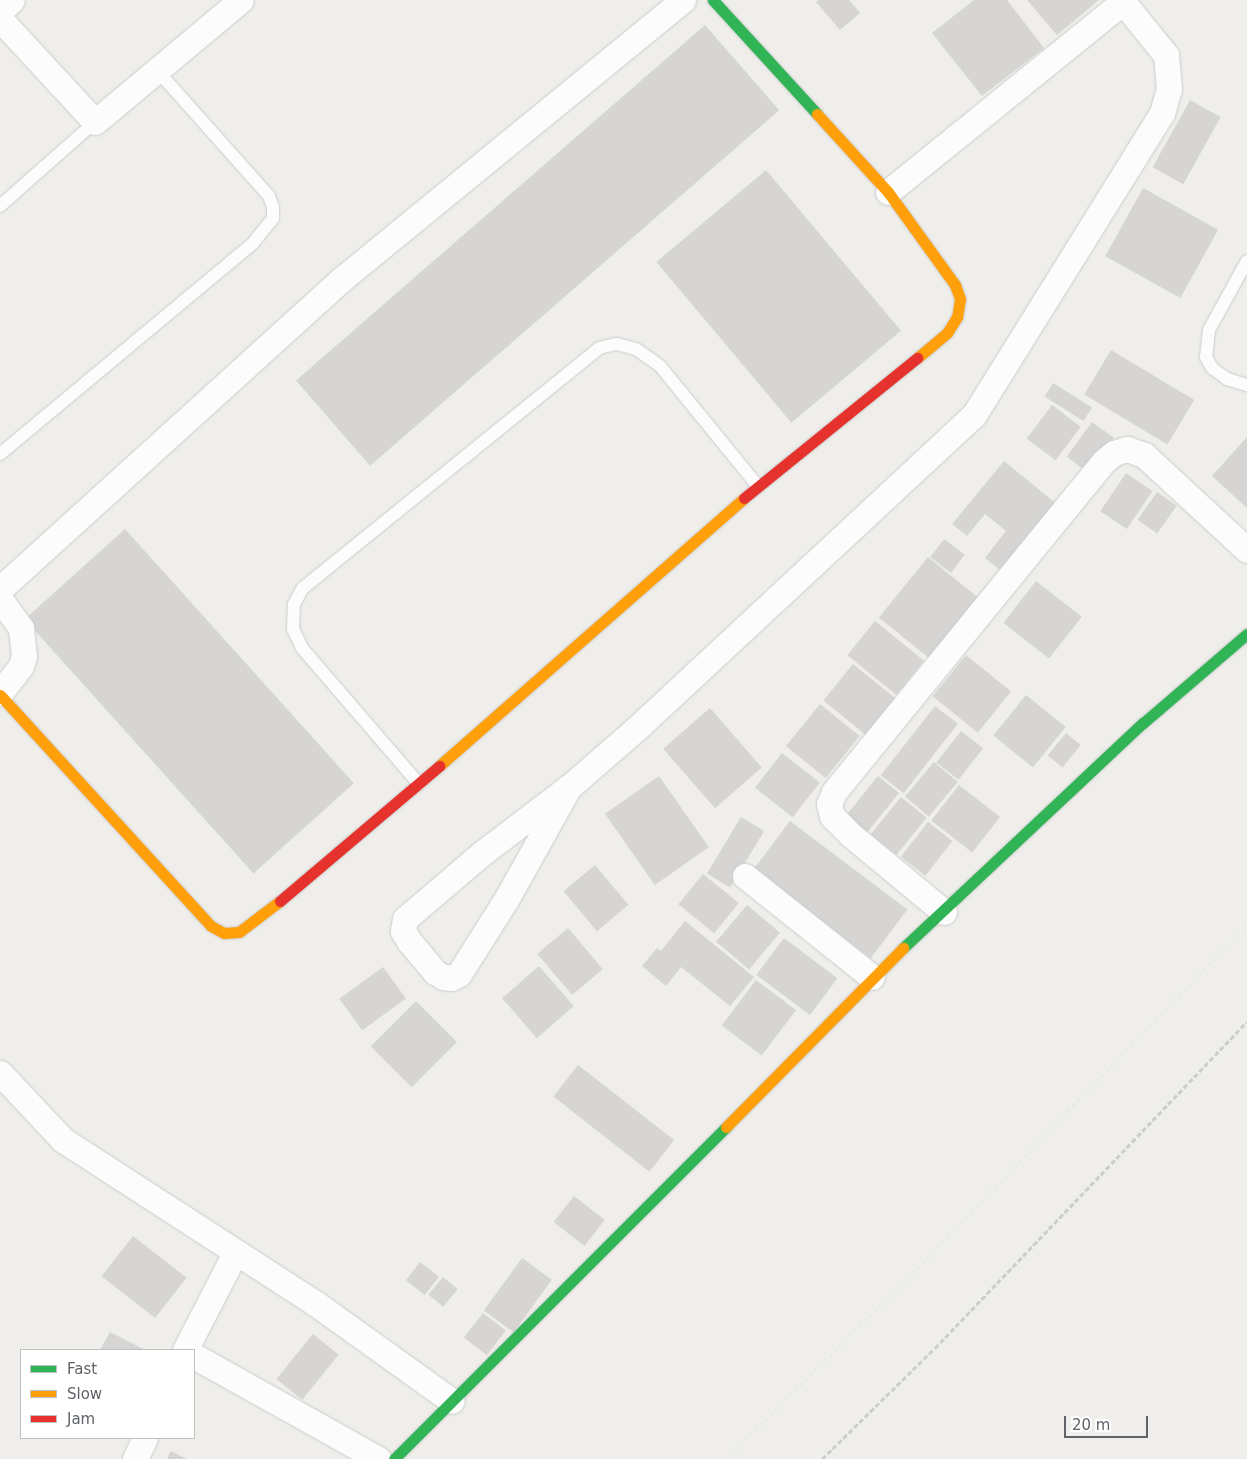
<!DOCTYPE html>
<html>
<head>
<meta charset="utf-8">
<style>
  body { margin:0 }
  #map { position:relative; width:1247px; height:1459px; overflow:hidden; background:#efeeea; font-family:"DejaVu Sans",sans-serif }
  div>[style] { position:absolute }
  .building>* { inset:0; background:#d6d5d3; transform-origin:0 0 }
  .path>* { height:3px; margin-top:-1.5px; transform-origin:0; background:repeating-linear-gradient(90deg,#cacfcc 0 5px,transparent 0 7.5px) }
  .roads { filter:drop-shadow(0 0 1px #cbcccc) drop-shadow(0 0 1px #cbcccc) }
  .lane>* { height:12px; margin:-6px; padding:0 6px; transform-origin:6px; border-radius:6px; background:#fdfcfc }
  .street>* { height:25px; margin:-12.5px; padding:0 12.5px; transform-origin:12.5px; border-radius:12.5px; background:#fdfcfc }
  .fast>* { height:11px; margin:-5.5px; padding:0 5.5px; transform-origin:5.5px; border-radius:5.5px; background:#30b455 }
  .slow>* { height:11px; margin:-5.5px; padding:0 5.5px; transform-origin:5.5px; border-radius:5.5px; background:#ff9f0a }
  .jam>* { height:11px; margin:-5.5px; padding:0 5.5px; transform-origin:5.5px; border-radius:5.5px; background:#e5322d }
  .rail>* { height:4px; margin-top:-2px; transform-origin:0; background:repeating-linear-gradient(90deg,#e4e4e4 0 1px,transparent 0 7px) }
  span { translate:-50% -50%; white-space:nowrap; text-align:center; line-height:1.15; -webkit-text-stroke:4.5px #fff; paint-order:stroke }
  .legend { position:absolute; left:20px; top:1349px; width:175px; height:90px; box-sizing:border-box; background:#fff; border:1px solid #bfc1c3; margin:0; padding:6px 9px; list-style:none; font-size:15px; color:#5f6368 }
  .legend li { display:flex; align-items:center; gap:10px; height:25px }
  .legend b { width:25px; border:1px solid #bfc1c3 }
  .scale { position:absolute; left:1064px; top:1416px; width:84px; height:22px; box-sizing:border-box; border:2px solid #5f6368; border-top:0; padding-left:6px; font-size:15px; line-height:18px; white-space:nowrap; color:#5f6368; -webkit-text-stroke:4px #fff; paint-order:stroke }
</style>
</head>
<body>
<div id="map">
  <div class="building">
    <i style="clip-path:polygon(819px 0,849px 0,860px 13px,840px 30px,816px 2px)"></i>
    <i style="clip-path:polygon(974px 0,1007px 0,1044px 48px,982px 96px,932px 33px)"></i>
    <i style="clip-path:polygon(1027px 0,1099px 0,1057px 35px)"></i>
    <i style="left:705px;top:25px;width:113px;height:542px;rotate:49deg"></i>
    <i style="left:1190px;top:100px;width:35px;height:77px;rotate:29deg"></i>
    <i style="left:766px;top:170px;width:210px;height:143px;rotate:50deg"></i>
    <i style="left:1143px;top:188px;width:86px;height:78px;rotate:29deg"></i>
    <i style="left:1111px;top:350px;width:97px;height:52px;rotate:31deg"></i>
    <i style="left:1053px;top:383px;width:46px;height:16px;rotate:32deg"></i>
    <i style="left:1052px;top:405px;width:36px;height:42px;rotate:37deg"></i>
    <i style="left:1092px;top:422px;width:27px;height:43px;rotate:36deg"></i>
    <i style="clip-path:polygon(1247px 437px,1247px 508px,1212px 476px)"></i>
    <i style="clip-path:polygon(1004px 461px,1058px 505px,1003px 572px,985px 558px,1006px 531px,985px 514px,967px 536px,952px 524px)"></i>
    <i style="left:1126px;top:473px;width:32px;height:46px;rotate:34deg"></i>
    <i style="left:1157px;top:492px;width:24px;height:34px;rotate:35deg"></i>
    <i style="left:125px;top:529px;width:342px;height:135px;rotate:48deg"></i>
    <i style="left:944px;top:539px;width:26px;height:23px;rotate:37deg"></i>
    <i style="left:928px;top:557px;width:73px;height:78px;rotate:39deg"></i>
    <i style="left:1036px;top:581px;width:58px;height:53px;rotate:38deg"></i>
    <i style="left:875px;top:621px;width:63px;height:44px;rotate:39deg"></i>
    <i style="left:966px;top:655px;width:58px;height:53px;rotate:39deg"></i>
    <i style="left:853px;top:664px;width:54px;height:47px;rotate:39deg"></i>
    <i style="left:1026px;top:695px;width:51px;height:52px;rotate:39deg"></i>
    <i style="left:820px;top:704px;width:51px;height:54px;rotate:39deg"></i>
    <i style="left:935px;top:706px;width:29px;height:88px;rotate:38deg"></i>
    <i style="left:710px;top:708px;width:79px;height:62px;rotate:49deg"></i>
    <i style="left:961px;top:731px;width:28px;height:40px;rotate:38deg"></i>
    <i style="left:1066px;top:733px;width:19px;height:29px;rotate:39deg"></i>
    <i style="left:782px;top:753px;width:48px;height:44px;rotate:38deg"></i>
    <i style="left:934px;top:762px;width:31px;height:45px;rotate:40deg"></i>
    <i style="left:659px;top:776px;width:87px;height:66px;rotate:55deg"></i>
    <i style="left:878px;top:776px;width:27px;height:53px;rotate:39deg"></i>
    <i style="left:959px;top:785px;width:52px;height:45px;rotate:38deg"></i>
    <i style="left:901px;top:797px;width:33px;height:48px;rotate:39deg"></i>
    <i style="left:741px;top:817px;width:27px;height:66px;rotate:31deg"></i>
    <i style="left:790px;top:821px;width:147px;height:61px;rotate:37deg"></i>
    <i style="left:928px;top:822px;width:31px;height:44px;rotate:38deg"></i>
    <i style="left:595px;top:865px;width:52px;height:41px;rotate:50deg"></i>
    <i style="left:703px;top:874px;width:46px;height:39px;rotate:39deg"></i>
    <i style="left:747px;top:905px;width:43px;height:48px;rotate:40deg"></i>
    <i style="clip-path:polygon(685px 921px,754px 977px,730px 1006px,681px 967px,666px 986px,642px 966px,657px 948px,661px 951px)"></i>
    <i style="left:568px;top:928px;width:54px;height:40px;rotate:50deg"></i>
    <i style="left:784px;top:938px;width:67px;height:46px;rotate:37deg"></i>
    <i style="left:539px;top:966px;width:53px;height:49px;rotate:49deg"></i>
    <i style="left:383px;top:967px;width:39px;height:54px;rotate:54deg"></i>
    <i style="left:756px;top:980px;width:50px;height:57px;rotate:37deg"></i>
    <i style="left:416px;top:1001px;width:58px;height:64px;rotate:45deg"></i>
    <i style="left:578px;top:1065px;width:122px;height:40px;rotate:38deg"></i>
    <i style="left:574px;top:1196px;width:39px;height:33px;rotate:38deg"></i>
    <i style="left:133px;top:1236px;width:68px;height:51px;rotate:38deg"></i>
    <i style="left:522px;top:1258px;width:37px;height:65px;rotate:36deg"></i>
    <i style="left:420px;top:1262px;width:24px;height:23px;rotate:38deg"></i>
    <i style="left:443px;top:1277px;width:19px;height:23px;rotate:39deg"></i>
    <i style="left:483px;top:1313px;width:29px;height:31px;rotate:38deg"></i>
    <i style="clip-path:polygon(110px 1332px,145px 1350px,100px 1350px)"></i>
    <i style="left:313px;top:1334px;width:33px;height:58px;rotate:39deg"></i>
    <i style="clip-path:polygon(171px 1451px,187px 1459px,167px 1459px)"></i>
  </div>
  <div class="path">
    <i style="left:822px;top:1459px;width:158px;rotate:-44.5deg"></i>
    <i style="left:935px;top:1348px;width:451px;rotate:-46.3deg"></i>
  </div>
  <div class="roads">
    <div class="lane">
      <i style="left:0;top:206px;width:127px;rotate:-41.5deg"></i>
      <i style="left:1247px;top:261px;width:79px;rotate:118.8deg"></i>
      <i style="left:1209px;top:330px;width:27px;rotate:96deg"></i>
      <i style="left:1206px;top:357px;width:13px;rotate:61deg"></i>
      <i style="left:1212px;top:368px;width:19px;rotate:36deg"></i>
      <i style="left:1227px;top:379px;width:21px;rotate:17deg"></i>
      <i style="left:0;top:454px;width:329px;rotate:-39.8deg"></i>
      <i style="left:253px;top:243px;width:32px;rotate:-51deg"></i>
      <i style="left:273px;top:218px;width:11px;rotate:-90deg"></i>
      <i style="left:273px;top:207px;width:12px;rotate:-110deg"></i>
      <i style="left:269px;top:196px;width:170px;rotate:-131.7deg"></i>
      <i style="left:419px;top:784px;width:179px;rotate:-130.7deg"></i>
      <i style="left:302px;top:648px;width:21px;rotate:-115deg"></i>
      <i style="left:293px;top:629px;width:25px;rotate:-88deg"></i>
      <i style="left:294px;top:604px;width:18px;rotate:-61deg"></i>
      <i style="left:303px;top:588px;width:381px;rotate:-39deg"></i>
      <i style="left:599px;top:348px;width:18px;rotate:-13deg"></i>
      <i style="left:617px;top:344px;width:20px;rotate:15deg"></i>
      <i style="left:636px;top:349px;width:29px;rotate:35deg"></i>
      <i style="left:660px;top:366px;width:155px;rotate:50.8deg"></i>
    </div>
    <div class="street">
      <i style="left:0;top:11px;width:16px;rotate:-43deg"></i>
      <i style="left:0;top:19px;width:140px;rotate:47.3deg"></i>
      <i style="left:95px;top:122px;width:190px;rotate:-39.9deg"></i>
      <i style="left:888px;top:192px;width:305px;rotate:-39deg"></i>
      <i style="left:0;top:589px;width:462px;rotate:-42.2deg"></i>
      <i style="left:342px;top:279px;width:441px;rotate:-39.3deg"></i>
      <i style="left:0;top:599px;width:36px;rotate:54deg"></i>
      <i style="left:21px;top:628px;width:28px;rotate:84deg"></i>
      <i style="left:24px;top:656px;width:10px;rotate:107deg"></i>
      <i style="left:21px;top:666px;width:34px;rotate:128deg"></i>
      <i style="left:569px;top:787px;width:127px;rotate:119.2deg"></i>
      <i style="left:507px;top:898px;width:90px;rotate:122.3deg"></i>
      <i style="left:459px;top:974px;width:9px;rotate:153deg"></i>
      <i style="left:451px;top:978px;width:8px;rotate:-173deg"></i>
      <i style="left:443px;top:977px;width:9px;rotate:-148deg"></i>
      <i style="left:435px;top:972px;width:40px;rotate:-130deg"></i>
      <i style="left:409px;top:941px;width:12px;rotate:-121deg"></i>
      <i style="left:403px;top:931px;width:12px;rotate:-81deg"></i>
      <i style="left:405px;top:919px;width:100px;rotate:-40.5deg"></i>
      <i style="left:481px;top:854px;width:111px;rotate:-37.3deg"></i>
      <i style="left:569px;top:787px;width:90px;rotate:-40.9deg"></i>
      <i style="left:637px;top:728px;width:460px;rotate:-42.9deg"></i>
      <i style="left:974px;top:415px;width:356px;rotate:-58.1deg"></i>
      <i style="left:1162px;top:113px;width:25px;rotate:-74deg"></i>
      <i style="left:1169px;top:89px;width:34px;rotate:-95deg"></i>
      <i style="left:1166px;top:55px;width:68px;rotate:-129.1deg"></i>
      <i style="left:745px;top:876px;width:162px;rotate:38.5deg"></i>
      <i style="left:944px;top:912px;width:121px;rotate:-140.4deg"></i>
      <i style="left:851px;top:835px;width:27px;rotate:-135deg"></i>
      <i style="left:832px;top:816px;width:12px;rotate:-104deg"></i>
      <i style="left:829px;top:804px;width:13px;rotate:-67deg"></i>
      <i style="left:834px;top:792px;width:427px;rotate:-50.8deg"></i>
      <i style="left:1104px;top:461px;width:13px;rotate:-39deg"></i>
      <i style="left:1114px;top:453px;width:14px;rotate:-17deg"></i>
      <i style="left:1127px;top:449px;width:18px;rotate:19deg"></i>
      <i style="left:1144px;top:455px;width:140px;rotate:42.7deg"></i>
      <i style="left:0;top:1073px;width:92px;rotate:46.8deg"></i>
      <i style="left:63px;top:1140px;width:300px;rotate:32.9deg"></i>
      <i style="left:315px;top:1303px;width:168px;rotate:35.6deg"></i>
      <i style="left:185px;top:1350px;width:109px;rotate:-62.7deg"></i>
      <i style="left:194px;top:1356px;width:211px;rotate:29.2deg"></i>
      <i style="left:135px;top:1459px;width:23px;rotate:-65deg"></i>
    </div>
    <div class="fast">
      <i style="left:713px;top:0;width:154px;rotate:47.6deg"></i>
      <i style="left:903px;top:948px;width:329px;rotate:-43.2deg"></i>
      <i style="left:1143px;top:723px;width:137px;rotate:-40.6deg"></i>
      <i style="left:394px;top:1459px;width:470px;rotate:-45deg"></i>
    </div>
    <div class="slow">
      <i style="left:817px;top:114px;width:105px;rotate:47.7deg"></i>
      <i style="left:888px;top:192px;width:115px;rotate:54.2deg"></i>
      <i style="left:955px;top:285px;width:15px;rotate:70deg"></i>
      <i style="left:960px;top:299px;width:18px;rotate:99deg"></i>
      <i style="left:957px;top:317px;width:19px;rotate:122deg"></i>
      <i style="left:947px;top:333px;width:39px;rotate:140deg"></i>
      <i style="left:0;top:695px;width:313px;rotate:47.6deg"></i>
      <i style="left:211px;top:926px;width:15px;rotate:28deg"></i>
      <i style="left:224px;top:933px;width:15px;rotate:-4deg"></i>
      <i style="left:239px;top:932px;width:51px;rotate:-37.1deg"></i>
      <i style="left:439px;top:766px;width:406px;rotate:-41.3deg"></i>
      <i style="left:726px;top:1127px;width:252px;rotate:-45.3deg"></i>
    </div>
    <div class="jam">
      <i style="left:744px;top:498px;width:223px;rotate:-39deg"></i>
      <i style="left:280px;top:901px;width:209px;rotate:-40.3deg"></i>
    </div>
  </div>
  <div class="rail">
    <i style="left:726px;top:1459px;width:243px;rotate:-44.7deg"></i>
    <i style="left:899px;top:1288px;width:503px;rotate:-46.21deg"></i>
  </div>
  <ul class="legend">
  <li><b style="height:6px;background:#30b455"></b>Fast</li>
  <li><b style="height:6px;background:#ff9f0a"></b>Slow</li>
  <li><b style="height:6px;background:#e5322d"></b>Jam</li>
  </ul>
  <div class="scale">20 m</div>
</div>
</body>
</html>
